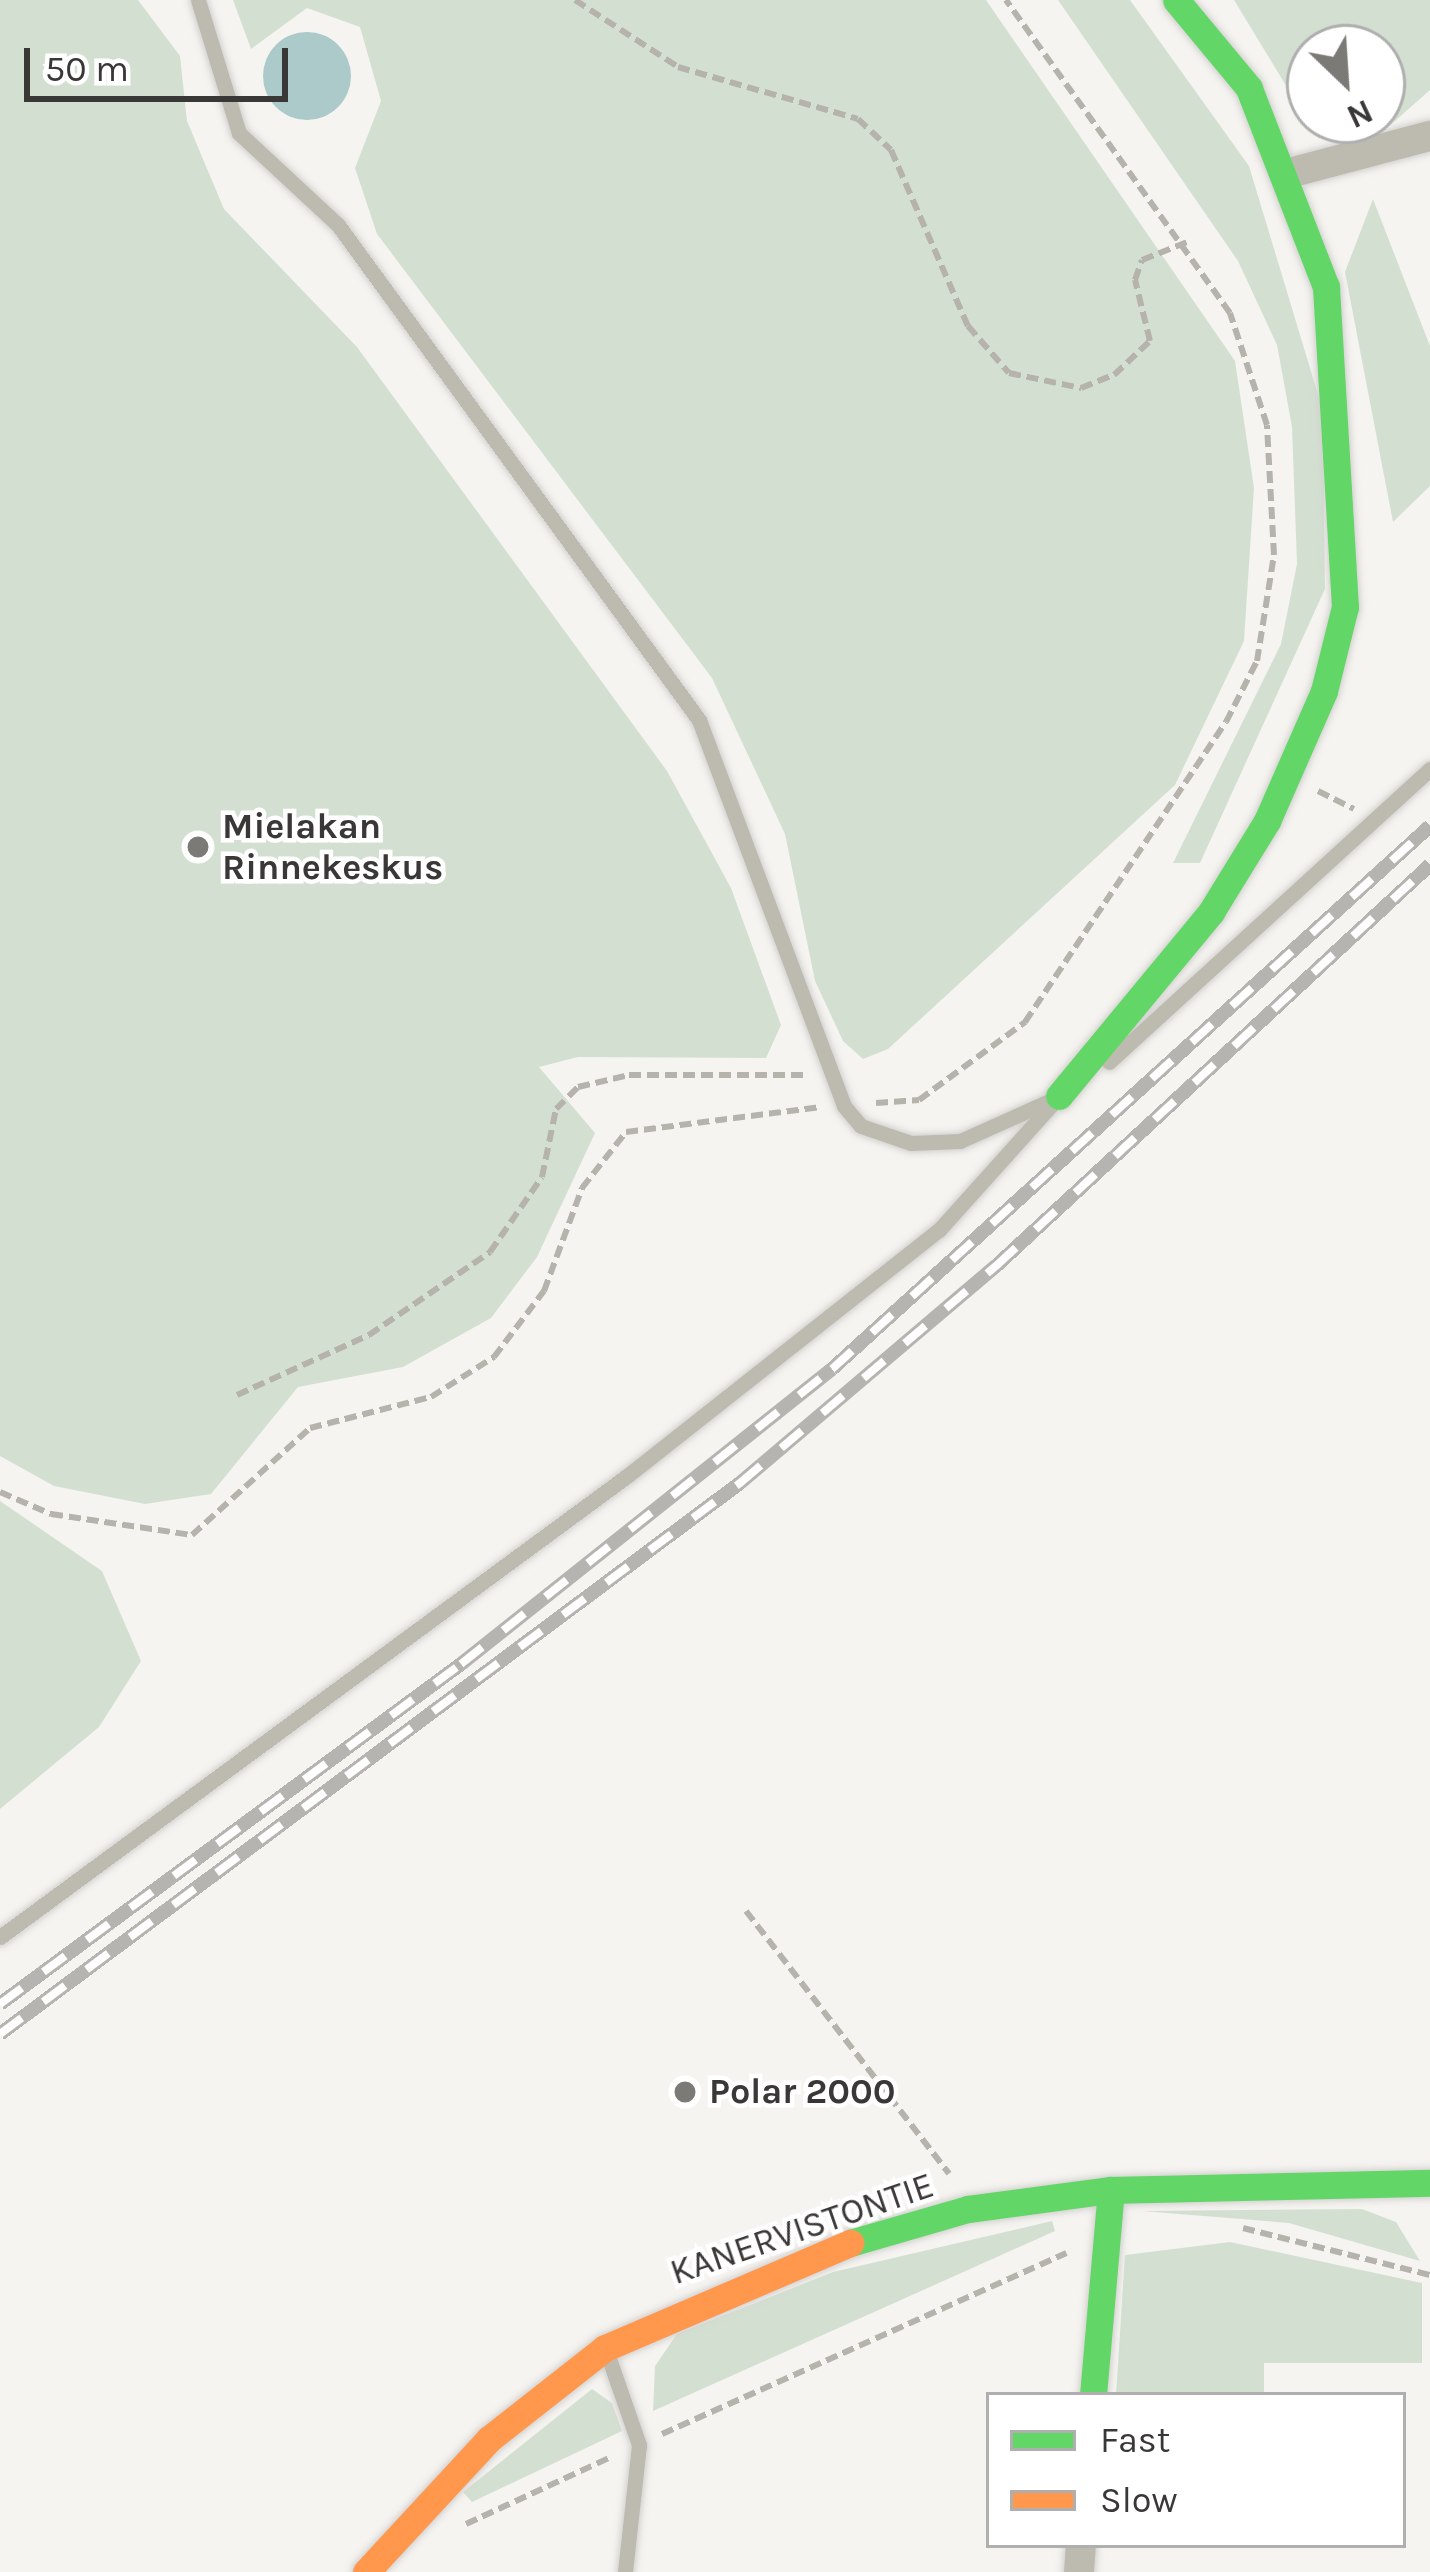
<!DOCTYPE html>
<html>
<head>
<meta charset="utf-8">
<style>
  body { margin:0 }
  #map { position:relative; width:1430px; height:2572px; overflow:hidden; background:#f6f4f1; font-family:Karla,sans-serif }
  div>[style] { position:absolute }
  .green>* { inset:0; background:#d3e0d1 }
  .water>* { inset:0; background:#accaca }
  .round { border-radius:50% }
  .path>* { height:6px; margin-top:-3px; transform-origin:0; background:repeating-linear-gradient(90deg,#b5b3ac 0 12px,transparent 0 18px) }
  .roads { filter:drop-shadow(0 0 3px #d3d2d0) drop-shadow(0 0 3px #d3d2d0) }
  .lane>* { height:15px; margin:-7.5px; padding:0 7.5px; transform-origin:7.5px; border-radius:7.5px; background:#bdbbb0 }
  .street>* { height:30px; margin:-15px; padding:0 15px; transform-origin:15px; border-radius:15px; background:#bdbbb0 }
  .fast>* { height:27px; margin:-13.5px; padding:0 13.5px; transform-origin:13.5px; border-radius:13.5px; background:#63d668 }
  .slow>* { height:27px; margin:-13.5px; padding:0 13.5px; transform-origin:13.5px; border-radius:13.5px; background:#ff974d }
  .rail>* { height:14px; margin-top:-7px; transform-origin:0; background:repeating-linear-gradient(90deg,#fff 0 27px,#b6b4b0 0 54px); box-sizing:border-box; border-block:3px solid #b6b4b0 }
  .dots>* { width:33px; height:33px; translate:-50% -50%; box-sizing:border-box; border:6px solid #fff; border-radius:50% }
  span { translate:-50% -50%; white-space:nowrap; text-align:center; line-height:1.15; -webkit-text-stroke:9px #fff; paint-order:stroke }
  .poi-label { font-size:36px; color:#393836; font-weight:700 }
  .left { translate:0 -50%; text-align:left }
  .street-label { font-size:36px; color:#393836 }
  .legend { position:absolute; left:986px; top:2392px; width:420px; height:156px; box-sizing:border-box; background:#fff; border:3px solid #b0afaf; margin:0; padding:15px 21px; list-style:none; font-size:36px; color:#393836 }
  .legend li { display:flex; align-items:center; gap:24px; height:60px }
  .legend b { width:60px; border:3px solid #b0afaf }
  .north { position:absolute; left:1286px; top:24px; width:120px; height:120px; box-sizing:border-box; background:#fff; border:3px solid #b0afaf; border-radius:50%; rotate:155deg; font-size:33px; font-weight:700; line-height:48px; text-align:center; color:#393836 }
  .north::after { content:''; display:block; margin:auto; width:42px; height:54px; background:#7b7a77; clip-path:polygon(50% 0,100% 100%,50% 72%,0 100%) }
  .scale { position:absolute; left:24px; top:48px; width:264px; height:54px; box-sizing:border-box; border:6px solid #393836; border-top:0; padding-left:15px; font-size:36px; line-height:42px; white-space:nowrap; color:#393836; -webkit-text-stroke:9px #fff; paint-order:stroke }
</style>
</head>
<body>
<div id="map">
  <div class="green">
    <i style="clip-path:polygon(0 0,138px 0,180px 56px,187px 121px,224px 209px,357px 347px,667px 771px,731px 888px,781px 1025px,766px 1058px,578px 1057px,539px 1067px,595px 1133px,537px 1257px,491px 1318px,403px 1367px,298px 1387px,211px 1494px,145px 1504px,54px 1486px,0 1456px)"></i>
    <i style="clip-path:polygon(233px 0,986px 0,1235px 361px,1254px 488px,1244px 641px,1175px 785px,888px 1049px,863px 1059px,843px 1041px,815px 981px,785px 834px,712px 678px,377px 234px,355px 168px,381px 101px,360px 27px,307px 8px,251px 49px)"></i>
    <i style="clip-path:polygon(1058px 0,1130px 0,1249px 166px,1323px 411px,1325px 589px,1200px 863px,1173px 863px,1281px 644px,1297px 564px,1292px 427px,1277px 345px,1238px 261px)"></i>
    <i style="clip-path:polygon(evenodd,1234px 0,1430px 0,1430px 90px,1386px 129px,1318px 138px,1234px 0,1310px 48px,1382px 48px,1382px 120px,1310px 120px,1310px 48px)"></i>
    <i style="clip-path:polygon(1373px 199px,1430px 346px,1430px 486px,1393px 522px,1345px 272px)"></i>
    <i style="clip-path:polygon(0 1501px,102px 1571px,141px 1661px,99px 1727px,0 1809px)"></i>
    <i style="clip-path:polygon(1362px 2209px,1396px 2222px,1420px 2261px,1289px 2223px,1142px 2211px)"></i>
    <i style="clip-path:polygon(1052px 2221px,1055px 2231px,653px 2411px,655px 2366px,677px 2334px,833px 2272px)"></i>
    <i style="clip-path:polygon(1230px 2242px,1422px 2283px,1422px 2363px,1264px 2363px,1264px 2395px,1116px 2395px,1125px 2255px)"></i>
    <i style="clip-path:polygon(592px 2389px,612px 2403px,622px 2431px,472px 2502px,463px 2492px)"></i>
  </div>
  <div class="water">
    <i class="round" style="left:263px;top:32px;width:88px;height:88px"></i>
  </div>
  <div class="path">
    <i style="left:575px;top:0;width:123px;rotate:33deg"></i>
    <i style="left:678px;top:67px;width:187px;rotate:16.1deg"></i>
    <i style="left:858px;top:119px;width:45px;rotate:43.2deg"></i>
    <i style="left:891px;top:150px;width:192px;rotate:66.4deg"></i>
    <i style="left:968px;top:326px;width:62px;rotate:48.9deg"></i>
    <i style="left:1009px;top:373px;width:74px;rotate:11.8deg"></i>
    <i style="left:1081px;top:388px;width:35px;rotate:-22deg"></i>
    <i style="left:1114px;top:375px;width:50px;rotate:-43.4deg"></i>
    <i style="left:1150px;top:341px;width:63px;rotate:-103.8deg"></i>
    <i style="left:1135px;top:280px;width:21px;rotate:-71deg"></i>
    <i style="left:1142px;top:260px;width:48px;rotate:-21.8deg"></i>
    <i style="left:1318px;top:791px;width:40px;rotate:26.6deg"></i>
    <i style="left:876px;top:1103px;width:43px;rotate:-4deg"></i>
    <i style="left:919px;top:1100px;width:132px;rotate:-36.3deg"></i>
    <i style="left:1025px;top:1022px;width:361px;rotate:-56.2deg"></i>
    <i style="left:1226px;top:722px;width:68px;rotate:-63.1deg"></i>
    <i style="left:1257px;top:661px;width:107px;rotate:-80.9deg"></i>
    <i style="left:1274px;top:555px;width:130px;rotate:-93.1deg"></i>
    <i style="left:1267px;top:425px;width:118px;rotate:-108.3deg"></i>
    <i style="left:1230px;top:313px;width:385px;rotate:-125.6deg"></i>
    <i style="left:237px;top:1395px;width:145px;rotate:-24.4deg"></i>
    <i style="left:369px;top:1335px;width:147px;rotate:-34.4deg"></i>
    <i style="left:490px;top:1252px;width:91px;rotate:-55.3deg"></i>
    <i style="left:542px;top:1177px;width:69px;rotate:-78.4deg"></i>
    <i style="left:556px;top:1109px;width:31px;rotate:-45deg"></i>
    <i style="left:578px;top:1087px;width:52px;rotate:-13.2deg"></i>
    <i style="left:629px;top:1075px;width:180px"></i>
    <i style="left:0;top:1492px;width:56px;rotate:23.3deg"></i>
    <i style="left:51px;top:1514px;width:143px;rotate:8.5deg"></i>
    <i style="left:192px;top:1535px;width:159px;rotate:-42.2deg"></i>
    <i style="left:310px;top:1428px;width:125px;rotate:-14.4deg"></i>
    <i style="left:431px;top:1397px;width:75px;rotate:-32.4deg"></i>
    <i style="left:494px;top:1357px;width:83px;rotate:-52.9deg"></i>
    <i style="left:544px;top:1291px;width:110px;rotate:-69.7deg"></i>
    <i style="left:582px;top:1188px;width:71px;rotate:-51.8deg"></i>
    <i style="left:626px;top:1132px;width:197px;rotate:-7.3deg"></i>
    <i style="left:746px;top:1911px;width:332px;rotate:52.3deg"></i>
    <i style="left:1243px;top:2228px;width:193px;rotate:14.1deg"></i>
    <i style="left:662px;top:2434px;width:443px;rotate:-24.1deg"></i>
    <i style="left:466px;top:2524px;width:160px;rotate:-24.8deg"></i>
  </div>
  <div class="roads">
    <div class="lane">
      <i style="left:198px;top:0;width:139px;rotate:72.9deg"></i>
      <i style="left:239px;top:133px;width:135px;rotate:42.9deg"></i>
      <i style="left:338px;top:225px;width:613px;rotate:53.9deg"></i>
      <i style="left:699px;top:720px;width:412px;rotate:69.4deg"></i>
      <i style="left:844px;top:1106px;width:26px;rotate:50deg"></i>
      <i style="left:861px;top:1126px;width:53px;rotate:18.8deg"></i>
      <i style="left:911px;top:1143px;width:49px;rotate:-2.3deg"></i>
      <i style="left:960px;top:1141px;width:103px;rotate:-24.1deg"></i>
      <i style="left:1109px;top:1062px;width:435px;rotate:-42.4deg"></i>
      <i style="left:0;top:1937px;width:778px;rotate:-36.33deg"></i>
      <i style="left:627px;top:1476px;width:397px;rotate:-38.3deg"></i>
      <i style="left:939px;top:1230px;width:171px;rotate:-48.1deg"></i>
      <i style="left:606px;top:2350px;width:101px;rotate:70.8deg"></i>
      <i style="left:639px;top:2445px;width:128px;rotate:96.3deg"></i>
    </div>
    <div class="street">
      <i style="left:1286px;top:174px;width:149px;rotate:-14.8deg"></i>
      <i style="left:1079px;top:2572px;width:27px;rotate:-86deg"></i>
    </div>
    <div class="fast">
      <i style="left:1059px;top:1096px;width:239px;rotate:-50.4deg"></i>
      <i style="left:1211px;top:912px;width:107px;rotate:-58.4deg"></i>
      <i style="left:1267px;top:821px;width:142px;rotate:-66.3deg"></i>
      <i style="left:1324px;top:691px;width:87px;rotate:-76deg"></i>
      <i style="left:1345px;top:607px;width:321px;rotate:-93.4deg"></i>
      <i style="left:1326px;top:287px;width:213px;rotate:-111.2deg"></i>
      <i style="left:1249px;top:88px;width:114px;rotate:-129.7deg"></i>
      <i style="left:850px;top:2243px;width:123px;rotate:-16.1deg"></i>
      <i style="left:968px;top:2209px;width:144px;rotate:-7.6deg"></i>
      <i style="left:1111px;top:2190px;width:319px;rotate:-1.3deg"></i>
      <i style="left:1093px;top:2395px;width:206px;rotate:-85deg"></i>
    </div>
    <div class="slow">
      <i style="left:366px;top:2572px;width:181px;rotate:-47.2deg"></i>
      <i style="left:489px;top:2439px;width:147px;rotate:-38.1deg"></i>
      <i style="left:605px;top:2348px;width:267px;rotate:-23.2deg"></i>
    </div>
  </div>
  <div class="rail">
    <i style="left:0;top:2004px;width:573px;rotate:-36.41deg"></i>
    <i style="left:461px;top:1664px;width:474px;rotate:-38.5deg"></i>
    <i style="left:832px;top:1369px;width:808px;rotate:-42.24deg"></i>
    <i style="left:0;top:2034px;width:923px;rotate:-36.67deg"></i>
    <i style="left:740px;top:1483px;width:336px;rotate:-40.3deg"></i>
    <i style="left:996px;top:1266px;width:591px;rotate:-42.74deg"></i>
  </div>
  <div class="dots">
    <i style="left:198px;top:847px;background:#7b7a77"></i>
    <i style="left:685px;top:2092px;background:#7b7a77"></i>
  </div>
  <div class="poi-label">
    <span class="left" style="left:222px;top:847px">Mielakan<br>Rinnekeskus</span>
    <span class="left" style="left:709px;top:2092px">Polar 2000</span>
  </div>
  <div class="street-label">
    <span style="left:802px;top:2229px;rotate:-19deg">KANERVISTONTIE</span>
  </div>
  <ul class="legend">
  <li><b style="height:15px;background:#63d668"></b>Fast</li>
  <li><b style="height:15px;background:#ff974d"></b>Slow</li>
  </ul>
  <div class="north">N</div>
  <div class="scale">50 m</div>
</div>
</body>
</html>
